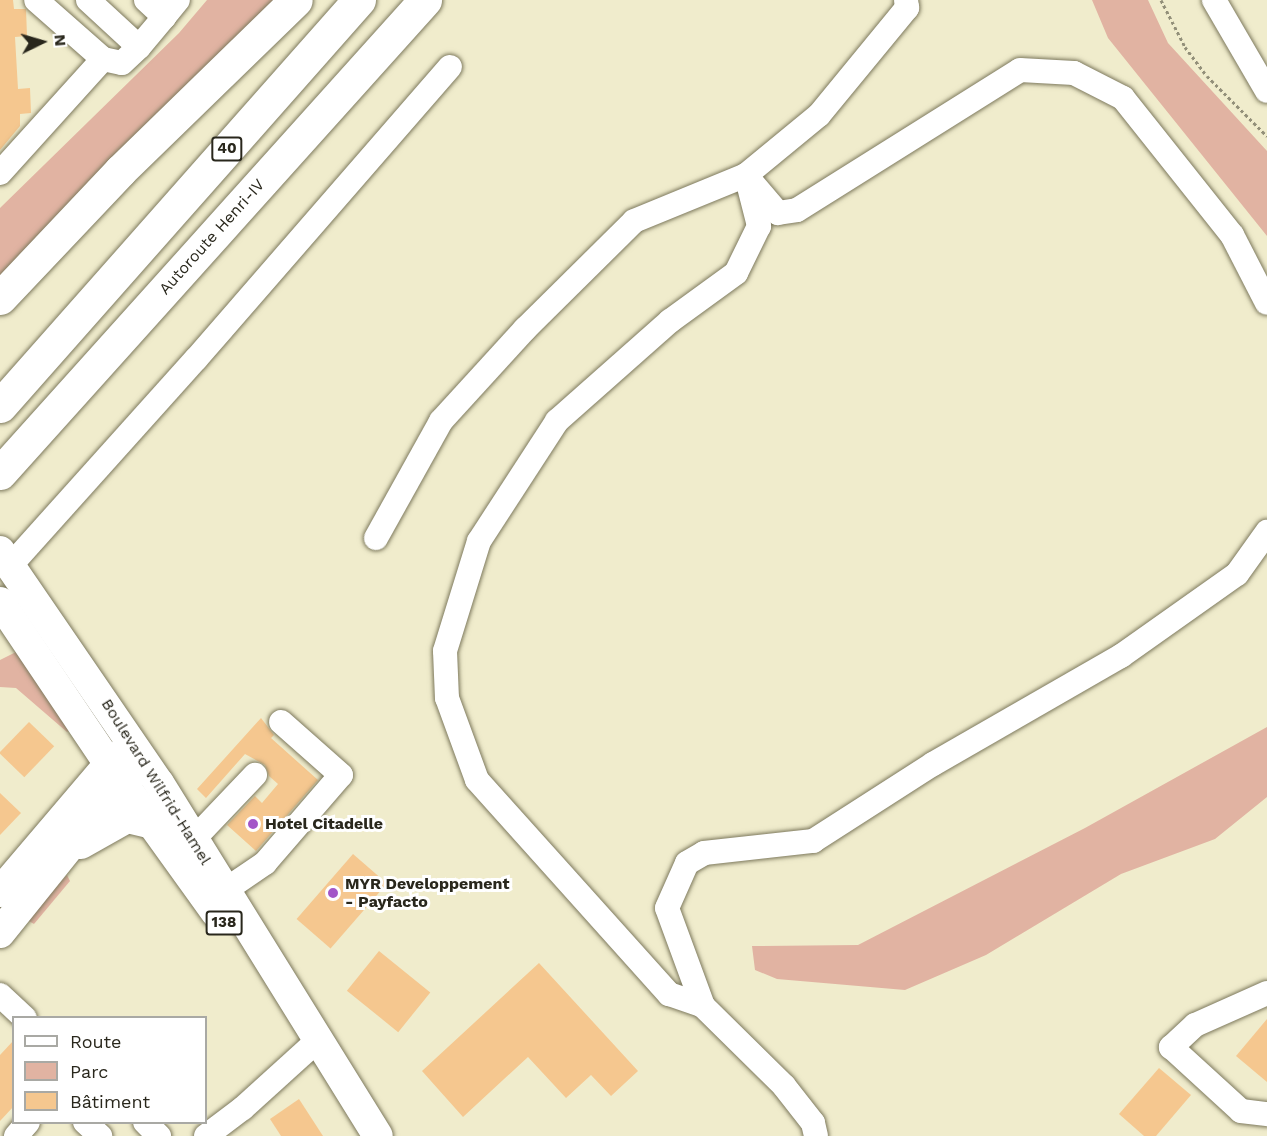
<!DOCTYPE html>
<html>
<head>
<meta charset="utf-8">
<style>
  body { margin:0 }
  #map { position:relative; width:1267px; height:1136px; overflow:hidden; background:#f0eccc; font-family:"Work Sans",sans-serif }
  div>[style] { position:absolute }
  .green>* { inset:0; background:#e1b3a2 }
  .building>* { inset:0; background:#f5c78f; transform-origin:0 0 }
  .path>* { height:3px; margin-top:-1.5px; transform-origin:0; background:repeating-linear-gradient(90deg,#928f79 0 3px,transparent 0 6px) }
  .roads { filter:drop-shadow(0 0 2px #7d795d) drop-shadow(0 0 2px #7d795d) }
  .minor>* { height:24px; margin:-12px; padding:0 12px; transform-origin:12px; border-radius:12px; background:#fff }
  .major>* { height:30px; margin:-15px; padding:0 15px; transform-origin:15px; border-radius:15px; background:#fff }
  .highway>* { height:33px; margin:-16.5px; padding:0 16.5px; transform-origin:16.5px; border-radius:16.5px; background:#fff }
  .dots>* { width:16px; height:16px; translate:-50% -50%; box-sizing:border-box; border:3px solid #fff; border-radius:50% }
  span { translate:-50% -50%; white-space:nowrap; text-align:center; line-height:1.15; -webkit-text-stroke:6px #fff; paint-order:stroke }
  .shield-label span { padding:2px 4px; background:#fff; border:2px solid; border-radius:4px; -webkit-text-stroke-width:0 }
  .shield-label { font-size:15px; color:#29271c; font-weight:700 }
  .street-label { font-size:16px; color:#29271c }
  .poi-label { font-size:16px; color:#29271c; font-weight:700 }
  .left { translate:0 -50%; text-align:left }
  .legend { position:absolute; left:12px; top:1016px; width:195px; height:108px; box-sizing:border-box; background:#fff; border:2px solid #a9a9a4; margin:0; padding:8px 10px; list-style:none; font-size:18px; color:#29271c }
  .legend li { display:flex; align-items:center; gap:12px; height:30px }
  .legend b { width:30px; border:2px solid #a9a9a4 }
  .north { position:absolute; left:12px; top:12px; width:60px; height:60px; -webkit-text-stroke:4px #fff; paint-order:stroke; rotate:85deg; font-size:16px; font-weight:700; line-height:24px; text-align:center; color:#29271c }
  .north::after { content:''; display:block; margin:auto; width:21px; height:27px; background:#29271c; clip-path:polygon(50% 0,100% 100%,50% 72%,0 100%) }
</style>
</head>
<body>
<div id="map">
  <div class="green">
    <i style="clip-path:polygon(207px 0,279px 0,0 280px,0 208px,179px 33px)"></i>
    <i style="clip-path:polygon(1092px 0,1148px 0,1168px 43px,1267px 151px,1267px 236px,1108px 38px)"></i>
    <i style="clip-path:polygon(16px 652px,70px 730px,67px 732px,16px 688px,0 687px,0 660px)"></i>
    <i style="clip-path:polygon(1267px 727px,1267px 797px,1215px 839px,1121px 874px,986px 955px,905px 990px,777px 979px,755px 970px,752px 946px,858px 945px,1085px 828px)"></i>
    <i style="clip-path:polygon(67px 875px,70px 881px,34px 924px,27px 920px)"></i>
  </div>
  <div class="building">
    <i style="clip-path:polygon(0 0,13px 0,14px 9px,26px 9px,27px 36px,15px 37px,18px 89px,30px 88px,31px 113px,20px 114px,20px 126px,0 150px)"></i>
    <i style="clip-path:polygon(261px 718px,274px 735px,271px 738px,318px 780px,256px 851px,227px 825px,255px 796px,262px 803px,278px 784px,269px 776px,265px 765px,245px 754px,206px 798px,197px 789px)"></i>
    <i style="left:29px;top:722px;width:35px;height:43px;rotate:44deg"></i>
    <i style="clip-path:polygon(0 793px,21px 813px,0 835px)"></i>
    <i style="left:353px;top:854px;width:45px;height:86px;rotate:41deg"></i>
    <i style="left:379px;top:951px;width:66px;height:51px;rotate:39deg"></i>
    <i style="clip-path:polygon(539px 963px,638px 1071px,611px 1096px,591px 1075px,566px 1098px,528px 1057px,463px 1117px,422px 1071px)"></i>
    <i style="clip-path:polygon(1267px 1019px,1267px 1082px,1236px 1056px)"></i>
    <i style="clip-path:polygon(14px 1040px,14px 1106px,0 1121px,0 1055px)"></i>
    <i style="clip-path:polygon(1159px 1068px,1191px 1095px,1156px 1136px,1144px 1136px,1119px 1114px)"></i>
    <i style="clip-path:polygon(299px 1099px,323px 1136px,281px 1136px,270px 1119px)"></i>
  </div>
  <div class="path">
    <i style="left:1161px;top:0;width:53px;rotate:62.9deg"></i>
    <i style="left:1185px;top:47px;width:36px;rotate:53deg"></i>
    <i style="left:1207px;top:76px;width:85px;rotate:45deg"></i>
  </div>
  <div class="roads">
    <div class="minor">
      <i style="left:88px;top:0;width:69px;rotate:42.7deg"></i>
      <i style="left:139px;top:47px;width:39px;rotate:-50deg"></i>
      <i style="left:146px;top:0;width:25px;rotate:43deg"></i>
      <i style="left:164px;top:17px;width:22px;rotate:-51deg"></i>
      <i style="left:1214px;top:0;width:105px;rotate:59.8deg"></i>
      <i style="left:103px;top:59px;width:19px;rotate:12deg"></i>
      <i style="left:122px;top:63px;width:23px;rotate:-43deg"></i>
      <i style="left:0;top:173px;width:154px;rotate:-47.9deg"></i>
      <i style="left:103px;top:59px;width:89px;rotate:-138.6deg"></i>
      <i style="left:746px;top:175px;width:53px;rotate:75.7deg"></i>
      <i style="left:759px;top:226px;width:52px;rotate:116.1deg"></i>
      <i style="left:736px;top:273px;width:82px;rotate:144deg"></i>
      <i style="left:670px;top:321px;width:151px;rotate:138.5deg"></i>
      <i style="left:557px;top:421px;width:143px;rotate:123deg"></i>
      <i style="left:479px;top:541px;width:115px;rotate:107.2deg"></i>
      <i style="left:445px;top:651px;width:47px;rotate:87.6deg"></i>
      <i style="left:447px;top:698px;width:87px;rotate:69.9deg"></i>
      <i style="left:477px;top:780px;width:288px;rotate:48.1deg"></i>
      <i style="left:669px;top:994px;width:36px;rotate:19deg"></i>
      <i style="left:703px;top:1006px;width:114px;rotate:44.6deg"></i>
      <i style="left:784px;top:1086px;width:47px;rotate:51.9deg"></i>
      <i style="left:813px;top:1123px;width:13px;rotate:77deg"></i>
      <i style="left:749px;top:179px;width:45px;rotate:49.5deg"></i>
      <i style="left:778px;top:213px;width:19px;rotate:-9deg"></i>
      <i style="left:797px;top:210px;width:263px;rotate:-32.1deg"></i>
      <i style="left:1020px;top:70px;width:54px;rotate:3.2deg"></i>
      <i style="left:1074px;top:73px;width:55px;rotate:27deg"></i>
      <i style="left:1123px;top:98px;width:175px;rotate:51.5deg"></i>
      <i style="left:1232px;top:235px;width:76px;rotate:62.8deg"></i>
      <i style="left:376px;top:538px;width:134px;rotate:-60.9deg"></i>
      <i style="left:441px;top:421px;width:125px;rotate:-47.6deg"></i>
      <i style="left:525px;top:329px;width:153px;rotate:-44.7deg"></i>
      <i style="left:634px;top:221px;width:121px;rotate:-22.3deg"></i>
      <i style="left:746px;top:175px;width:94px;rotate:-39.4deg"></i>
      <i style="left:819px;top:115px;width:139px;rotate:-50.6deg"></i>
      <i style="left:907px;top:8px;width:8px;rotate:-97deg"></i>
      <i style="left:10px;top:566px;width:278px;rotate:-48.1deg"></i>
      <i style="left:196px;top:359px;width:387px;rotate:-49deg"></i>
      <i style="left:193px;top:840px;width:90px;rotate:-46.4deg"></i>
      <i style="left:224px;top:891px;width:50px;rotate:-34.3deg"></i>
      <i style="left:265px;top:863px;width:116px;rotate:-49.2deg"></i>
      <i style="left:341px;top:775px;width:80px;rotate:-138.5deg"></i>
      <i style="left:1267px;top:993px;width:79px;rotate:156deg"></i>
      <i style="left:1195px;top:1025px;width:33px;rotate:137deg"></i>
      <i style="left:1171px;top:1047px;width:95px;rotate:42.4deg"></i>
      <i style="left:1241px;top:1111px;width:26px;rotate:7deg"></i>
      <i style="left:0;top:995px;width:34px;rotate:43deg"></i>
      <i style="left:703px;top:1006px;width:104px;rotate:-110.2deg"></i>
      <i style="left:667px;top:908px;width:49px;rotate:-66deg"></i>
      <i style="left:687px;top:863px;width:20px;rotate:-30deg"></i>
      <i style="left:704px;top:853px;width:110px;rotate:-6.3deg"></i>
      <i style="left:813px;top:841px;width:143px;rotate:-32.7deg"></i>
      <i style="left:933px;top:764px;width:217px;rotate:-29.9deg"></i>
      <i style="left:1121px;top:656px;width:142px;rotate:-35.3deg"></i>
      <i style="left:1237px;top:574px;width:52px;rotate:-54.5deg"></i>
      <i style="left:85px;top:1122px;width:21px;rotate:43deg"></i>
      <i style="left:145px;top:1122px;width:20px;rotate:45deg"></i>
      <i style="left:16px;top:1136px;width:18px;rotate:-49deg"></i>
      <i style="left:206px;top:1136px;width:46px;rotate:-37.1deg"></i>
      <i style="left:243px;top:1108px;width:100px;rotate:-42.2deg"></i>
    </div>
    <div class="major">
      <i style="left:0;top:551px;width:281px;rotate:55.6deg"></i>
      <i style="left:159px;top:783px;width:415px;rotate:58.2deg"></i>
      <i style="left:0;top:602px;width:195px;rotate:56.1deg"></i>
      <i style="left:109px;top:764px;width:183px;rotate:54.3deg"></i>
      <i style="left:81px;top:844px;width:53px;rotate:-29.5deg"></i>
      <i style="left:127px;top:818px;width:27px;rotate:13deg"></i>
      <i style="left:0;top:892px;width:168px;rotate:-49.6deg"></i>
      <i style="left:109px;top:764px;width:19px;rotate:-39deg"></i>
      <i style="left:0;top:933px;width:195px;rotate:-51.2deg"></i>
      <i style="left:122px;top:781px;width:18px;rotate:-34deg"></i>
    </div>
    <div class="highway">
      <i style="left:0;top:298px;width:175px;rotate:-46.6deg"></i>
      <i style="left:120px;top:171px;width:245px;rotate:-44.2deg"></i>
      <i style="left:0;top:406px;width:542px;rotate:-48.52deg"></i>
      <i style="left:0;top:473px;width:636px;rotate:-48.06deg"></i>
    </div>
  </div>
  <div class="dots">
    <i style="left:253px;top:824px;background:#a356c8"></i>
    <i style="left:333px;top:893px;background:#a356c8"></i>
  </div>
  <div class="shield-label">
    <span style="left:227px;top:149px">40</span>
    <span style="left:224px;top:923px">138</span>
  </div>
  <div class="street-label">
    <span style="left:212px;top:237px;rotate:-48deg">Autoroute Henri-IV</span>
    <span style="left:156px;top:782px;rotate:58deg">Boulevard Wilfrid-Hamel</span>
  </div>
  <div class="poi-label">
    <span class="left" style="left:265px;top:824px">Hotel Citadelle</span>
    <span class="left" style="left:345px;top:893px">MYR Developpement<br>- Payfacto</span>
  </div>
  <ul class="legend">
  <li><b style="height:8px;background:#fff"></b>Route</li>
  <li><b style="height:16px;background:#e1b3a2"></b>Parc</li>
  <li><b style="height:16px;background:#f5c78f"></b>Bâtiment</li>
  </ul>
  <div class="north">N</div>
</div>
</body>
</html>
